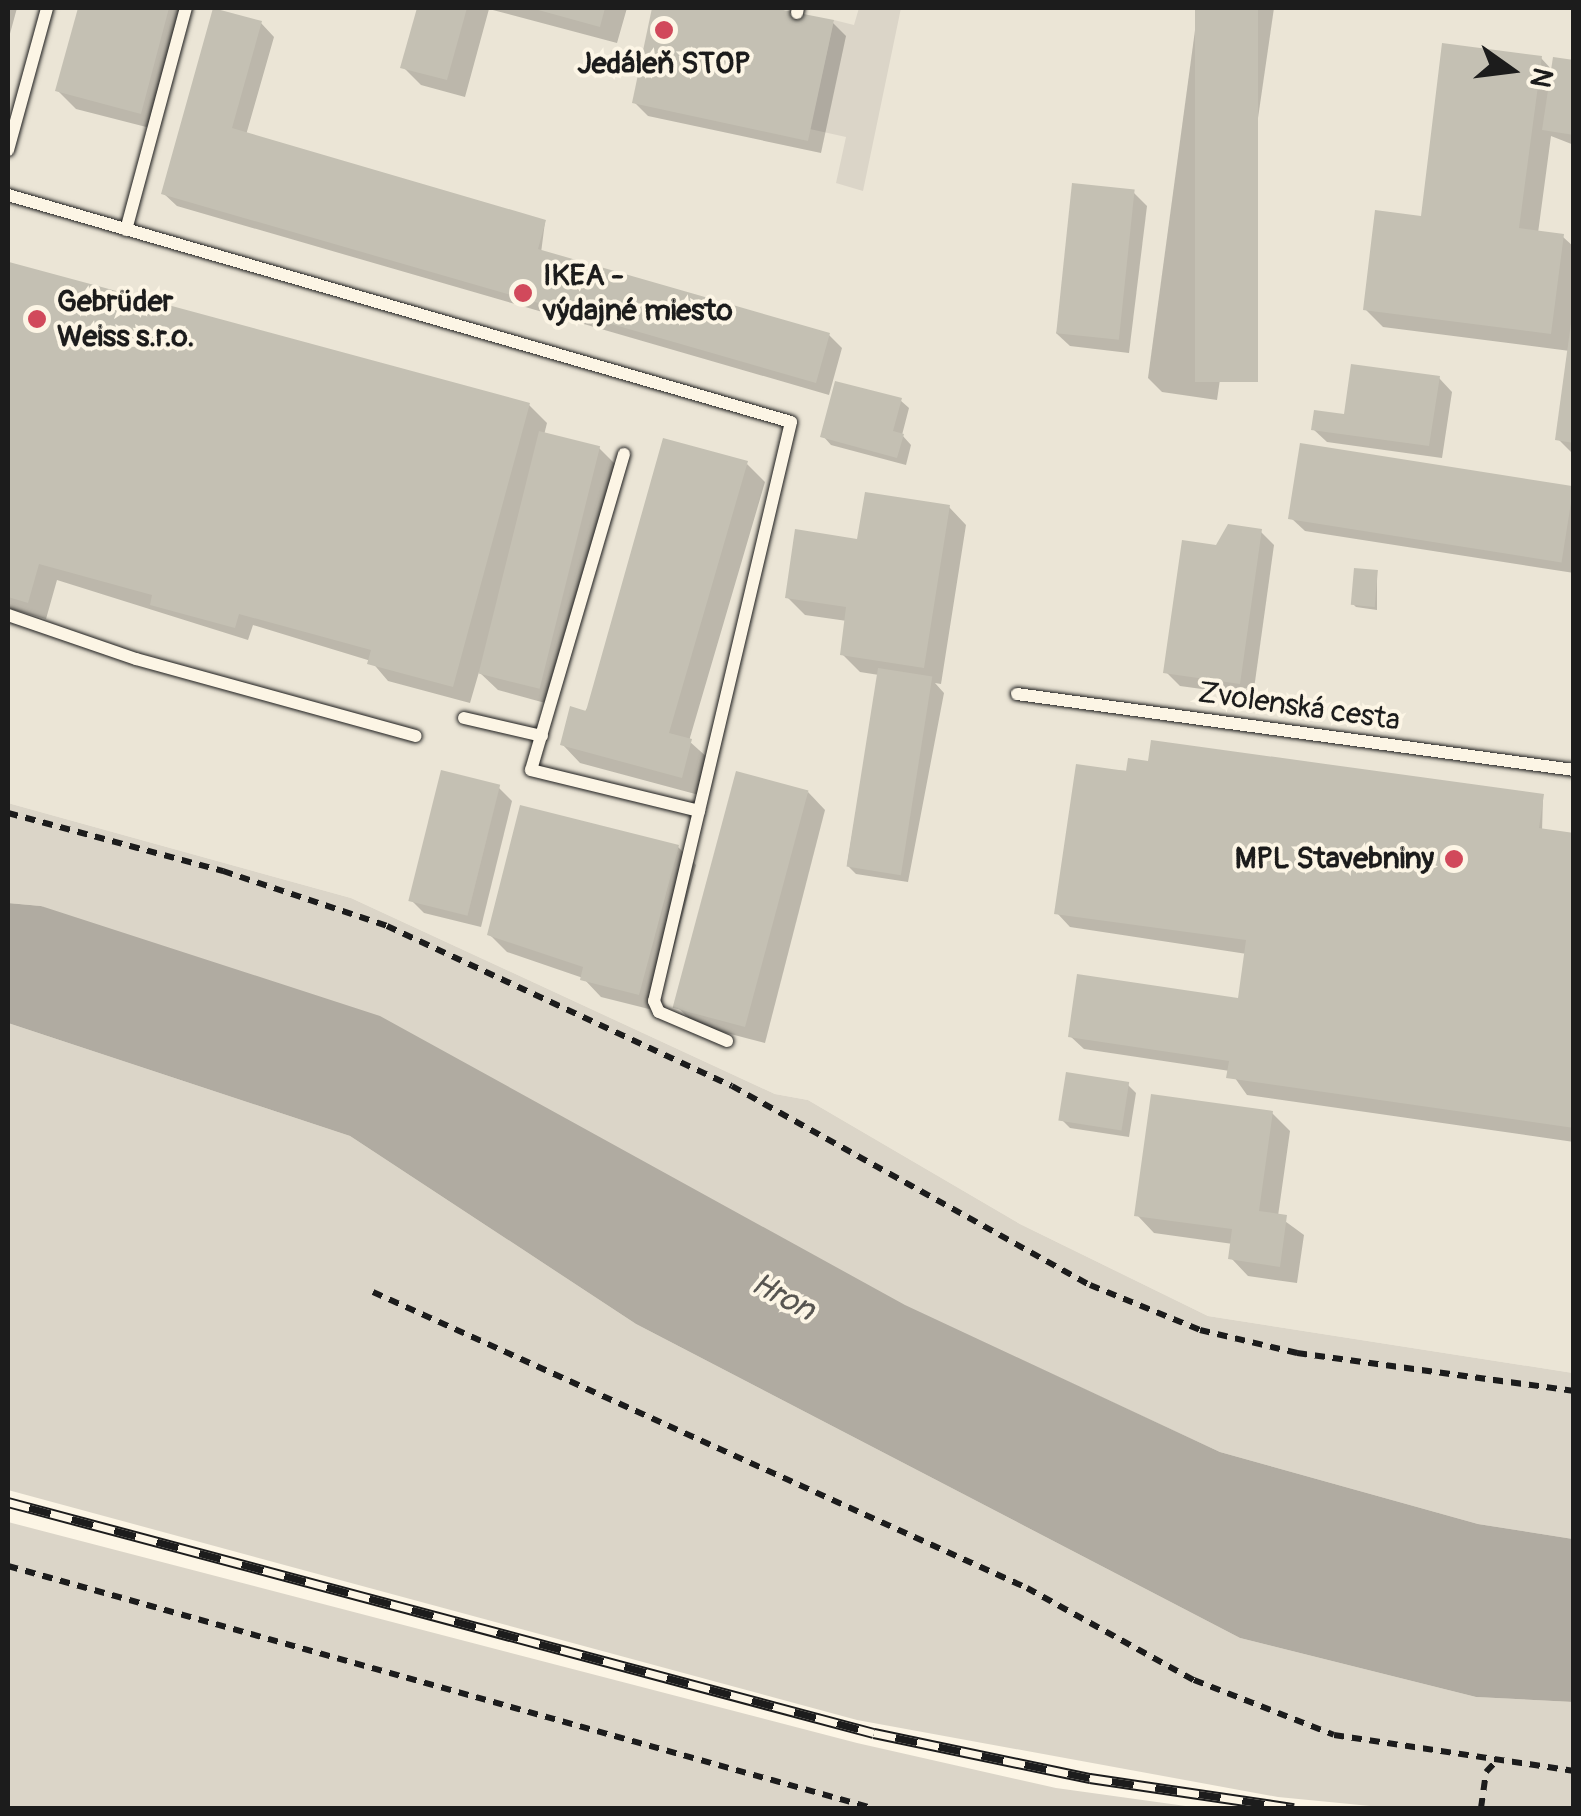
<!DOCTYPE html>
<html>
<head>
<meta charset="utf-8">
<style>
  body { margin:0 }
  #map { position:relative; width:1581px; height:1816px; overflow:hidden; background:#fcf5e5; font-family:Pangolin,sans-serif }
  div>[style] { position:absolute }
  .built>* { inset:0; background:#ebe5d6 }
  .green>* { inset:0; background:#dbd5c8 }
  .water>* { inset:0; background:#b0aba1 }
  .shadow>* { inset:0; background:#0003 }
  .building>* { inset:0; background:#c4c0b3; transform-origin:0 0 }
  .path>* { height:6px; margin-top:-3px; transform-origin:0; background:repeating-linear-gradient(90deg,#1c1c1c 0 10px,transparent 0 18px) }
  .roads { filter:drop-shadow(0 0 2px #1c1c1c) drop-shadow(0 0 2px #1c1c1c) }
  .service>* { height:12px; margin:-6px; padding:0 6px; transform-origin:6px; border-radius:6px; background:#fcf5e5 }
  .rail>* { height:11px; margin-top:-5.5px; transform-origin:0; background:repeating-linear-gradient(90deg,#fcf5e5 0 22px,#1c1c1c 0 44px); box-sizing:border-box; border-block:2px solid #1c1c1c }
  .dots>* { width:28px; height:28px; translate:-50% -50%; box-sizing:border-box; border:5px solid #fcf5e5; border-radius:50% }
  span { translate:-50% -50%; white-space:nowrap; text-align:center; line-height:1.15; -webkit-text-stroke:8px #fcf5e5; paint-order:stroke }
  .poi-label { font-size:30px; color:#1c1c1c; font-weight:700 }
  .left { translate:0 -50%; text-align:left }
  .right { translate:-100% -50%; text-align:right }
  .street-label { font-size:30px; color:#1c1c1c }
  .water-label { font-size:32px; color:#575551; font-style:italic }
  .frame { position:absolute; inset:0; border:10px solid #1c1c1c; pointer-events:none }
  .north { position:absolute; left:1461px; top:20px; width:100px; height:100px; -webkit-text-stroke:8px #fcf5e5; paint-order:stroke; rotate:104deg; font-size:28px; font-weight:700; line-height:40px; text-align:center; color:#1c1c1c }
  .north::after { content:''; display:block; margin:auto; width:35px; height:45px; background:#1c1c1c; clip-path:polygon(50% 0,100% 100%,50% 72%,0 100%) }
</style>
</head>
<body>
<div id="map">
  <div class="built">
    <i style="clip-path:polygon(8px 8px,1573px 8px,1573px 1373px,1208px 1316px,1020px 1224px,808px 1100px,775px 1094px,351px 898px,8px 803px)"></i>
  </div>
  <div class="green">
    <i style="clip-path:polygon(859px 8px,901px 8px,863px 191px,836px 183px,846px 137px,810px 129px,834px 20px,854px 25px)"></i>
    <i style="clip-path:polygon(8px 803px,351px 898px,775px 1094px,808px 1100px,1020px 1224px,1208px 1316px,1573px 1373px,1573px 1539px,1478px 1524px,1220px 1452px,41px 906px,8px 903px)"></i>
    <i style="clip-path:polygon(8px 1023px,350px 1136px,636px 1324px,1240px 1638px,1476px 1697px,1573px 1702px,1573px 1808px,1391px 1808px,1278px 1797px,857px 1720px,8px 1490px)"></i>
    <i style="clip-path:polygon(8px 1522px,857px 1743px,1056px 1788px,1200px 1808px,8px 1808px)"></i>
  </div>
  <div class="water">
    <i style="clip-path:polygon(8px 903px,41px 906px,380px 1016px,905px 1305px,1220px 1452px,1478px 1524px,1573px 1539px,1573px 1702px,1476px 1697px,1240px 1638px,636px 1324px,350px 1136px,8px 1023px)"></i>
  </div>
  <div class="shadow">
    <i style="clip-path:polygon(8px 8px,17px 8px,8px 41px)"></i>
    <i style="clip-path:polygon(80px 8px,192px 8px,158px 130px,76px 109px,58px 91px)"></i>
    <i style="clip-path:polygon(420px 8px,627px 8px,617px 43px,489px 9px,465px 97px,421px 85px,403px 67px)"></i>
    <i style="clip-path:polygon(655px 8px,761px 8px,832px 22px,846px 36px,821px 153px,648px 116px,635px 103px)"></i>
    <i style="clip-path:polygon(1198px 8px,1274px 8px,1217px 400px,1162px 392px,1148px 378px)"></i>
    <i style="clip-path:polygon(261px 23px,274px 37px,246px 135px,545px 222px,541px 253px,829px 335px,842px 348px,829px 395px,177px 206px,163px 193px)"></i>
    <i style="clip-path:polygon(1541px 58px,1553px 71px,1574px 62px,1574px 145px,1551px 136px,1538px 233px,1563px 237px,1574px 247px,1574px 455px,1558px 439px,1570px 351px,1383px 327px,1365px 309px)"></i>
    <i style="clip-path:polygon(1134px 193px,1147px 206px,1129px 353px,1070px 346px,1056px 333px)"></i>
    <i style="clip-path:polygon(11px 265px,529px 405px,547px 423px,544px 435px,599px 448px,617px 466px,556px 706px,498px 690px,479px 672px,470px 703px,388px 681px,371px 661px,253px 625px,248px 640px,57px 580px,46px 619px,8px 608px)"></i>
    <i style="clip-path:polygon(1439px 378px,1452px 392px,1442px 458px,1327px 442px,1313px 429px)"></i>
    <i style="clip-path:polygon(900px 400px,909px 408px,902px 435px,911px 445px,906px 465px,831px 445px,823px 436px)"></i>
    <i style="clip-path:polygon(747px 464px,765px 482px,689px 741px,709px 759px,699px 795px,580px 763px,563px 745px)"></i>
    <i style="clip-path:polygon(1574px 487px,1574px 573px,1305px 531px,1291px 518px)"></i>
    <i style="clip-path:polygon(949px 507px,966px 525px,941px 684px,935px 683px,944px 693px,908px 882px,856px 874px,847px 865px,879px 675px,860px 672px,842px 654px,847px 621px,805px 615px,787px 597px,859px 542px)"></i>
    <i style="clip-path:polygon(1261px 532px,1274px 545px,1253px 696px,1180px 686px,1166px 672px,1217px 548px)"></i>
    <i style="clip-path:polygon(1377px 573px,1377px 610px,1356px 607px,1353px 604px)"></i>
    <i style="clip-path:polygon(1096px 769px,1543px 797px,1542px 832px,1574px 836px,1574px 1142px,1247px 1095px,1230px 1071px,1084px 1049px,1070px 1036px,1240px 1001px,1247px 954px,1070px 927px,1057px 913px)"></i>
    <i style="clip-path:polygon(499px 788px,512px 801px,481px 927px,424px 913px,411px 900px)"></i>
    <i style="clip-path:polygon(808px 792px,825px 810px,765px 1043px,696px 1025px,678px 1008px)"></i>
    <i style="clip-path:polygon(678px 847px,696px 865px,657px 1011px,601px 997px,583px 978px,507px 952px,489px 934px)"></i>
    <i style="clip-path:polygon(1127px 1084px,1136px 1093px,1129px 1137px,1070px 1128px,1061px 1119px)"></i>
    <i style="clip-path:polygon(1272px 1113px,1290px 1131px,1278px 1216px,1304px 1235px,1297px 1283px,1248px 1276px,1231px 1258px,1233px 1244px,1154px 1233px,1137px 1215px)"></i>
  </div>
  <div class="building">
    <i style="clip-path:polygon(78px 8px,169px 8px,141px 114px,55px 91px)"></i>
    <i style="clip-path:polygon(213px 8px,262px 21px,232px 128px,546px 220px,538px 249px,830px 333px,816px 383px,161px 194px)"></i>
    <i style="clip-path:polygon(417px 8px,467px 8px,447px 80px,400px 68px)"></i>
    <i style="clip-path:polygon(531px 8px,605px 8px,600px 27px)"></i>
    <i style="clip-path:polygon(652px 8px,773px 8px,834px 20px,808px 141px,632px 103px)"></i>
    <i style="left:1195px;top:8px;width:63px;height:374px"></i>
    <i style="clip-path:polygon(1442px 43px,1542px 56px,1519px 228px,1564px 234px,1551px 334px,1363px 310px,1375px 210px,1421px 216px)"></i>
    <i style="clip-path:polygon(1553px 57px,1574px 60px,1574px 135px,1542px 130px)"></i>
    <i style="left:1072px;top:183px;width:63px;height:151px;rotate:6deg"></i>
    <i style="clip-path:polygon(9px 262px,530px 403px,453px 687px,367px 664px,371px 650px,239px 614px,235px 628px,150px 605px,152px 595px,39px 564px,28px 603px,8px 597px)"></i>
    <i style="clip-path:polygon(1571px 323px,1574px 323px,1574px 443px,1555px 440px)"></i>
    <i style="clip-path:polygon(1351px 364px,1440px 376px,1429px 446px,1311px 430px,1314px 410px,1344px 414px)"></i>
    <i style="clip-path:polygon(835px 381px,902px 398px,893px 431px,904px 434px,897px 458px,820px 437px)"></i>
    <i style="left:539px;top:431px;width:63px;height:250px;rotate:14deg"></i>
    <i style="clip-path:polygon(663px 438px,748px 461px,669px 733px,692px 739px,682px 778px,560px 745px,570px 706px,586px 711px)"></i>
    <i style="left:1300px;top:443px;width:277px;height:77px;rotate:9deg"></i>
    <i style="clip-path:polygon(865px 492px,950px 505px,924px 668px,840px 655px,846px 607px,785px 598px,795px 529px,857px 539px)"></i>
    <i style="clip-path:polygon(1228px 524px,1262px 529px,1240px 684px,1163px 673px,1182px 540px,1216px 545px)"></i>
    <i style="left:1354px;top:568px;width:24px;height:37px;rotate:5deg"></i>
    <i style="left:878px;top:668px;width:55px;height:201px;rotate:9deg"></i>
    <i style="clip-path:polygon(1151px 740px,1544px 794px,1539px 828px,1574px 833px,1574px 1128px,1226px 1078px,1229px 1061px,1068px 1037px,1077px 974px,1238px 998px,1246px 940px,1054px 914px,1076px 764px,1126px 771px,1128px 758px,1148px 761px)"></i>
    <i style="left:441px;top:770px;width:61px;height:135px;rotate:14deg"></i>
    <i style="left:736px;top:771px;width:75px;height:245px;rotate:15deg"></i>
    <i style="clip-path:polygon(520px 805px,679px 845px,639px 995px,580px 980px,583px 967px,487px 935px)"></i>
    <i style="left:1066px;top:1072px;width:64px;height:49px;rotate:9deg"></i>
    <i style="clip-path:polygon(1151px 1094px,1273px 1111px,1259px 1211px,1287px 1215px,1280px 1267px,1228px 1259px,1232px 1229px,1134px 1216px)"></i>
  </div>
  <div class="path">
    <i style="left:8px;top:813px;width:223px;rotate:15.1deg"></i>
    <i style="left:223px;top:871px;width:173px;rotate:18.5deg"></i>
    <i style="left:387px;top:926px;width:380px;rotate:24.9deg"></i>
    <i style="left:732px;top:1086px;width:410px;rotate:29.1deg"></i>
    <i style="left:1090px;top:1285px;width:119px;rotate:22.2deg"></i>
    <i style="left:1200px;top:1330px;width:100px;rotate:13.3deg"></i>
    <i style="left:1297px;top:1353px;width:280px;rotate:7.8deg"></i>
    <i style="left:373px;top:1292px;width:718px;rotate:24.35deg"></i>
    <i style="left:1027px;top:1588px;width:191px;rotate:28.9deg"></i>
    <i style="left:1194px;top:1680px;width:150px;rotate:21.4deg"></i>
    <i style="left:1334px;top:1735px;width:243px;rotate:8.5deg"></i>
    <i style="left:8px;top:1566px;width:897px;rotate:15.65deg"></i>
    <i style="left:1481px;top:1808px;width:36px;rotate:-82deg"></i>
    <i style="left:1486px;top:1772px;width:18px;rotate:-47deg"></i>
  </div>
  <div class="roads">
    <div class="service">
      <i style="left:797px;top:13px;width:5px;rotate:-79deg"></i>
      <i style="left:8px;top:150px;width:147px;rotate:-74.6deg"></i>
      <i style="left:8px;top:195px;width:815px;rotate:16.17deg"></i>
      <i style="left:791px;top:422px;width:595px;rotate:103.31deg"></i>
      <i style="left:654px;top:1001px;width:12px;rotate:66deg"></i>
      <i style="left:659px;top:1012px;width:74px;rotate:23.1deg"></i>
      <i style="left:126px;top:230px;width:230px;rotate:-74.9deg"></i>
      <i style="left:624px;top:454px;width:329px;rotate:106.4deg"></i>
      <i style="left:531px;top:770px;width:173px;rotate:13.7deg"></i>
      <i style="left:8px;top:615px;width:135px;rotate:19deg"></i>
      <i style="left:136px;top:659px;width:290px;rotate:15.4deg"></i>
      <i style="left:1017px;top:694px;width:562px;rotate:7.77deg"></i>
      <i style="left:464px;top:718px;width:80px;rotate:13deg"></i>
    </div>
  </div>
  <div class="rail">
    <i style="left:8px;top:1502px;width:896px;rotate:14.94deg"></i>
    <i style="left:874px;top:1733px;width:221px;rotate:11.8deg"></i>
    <i style="left:1090px;top:1778px;width:206px;rotate:8.4deg"></i>
  </div>
  <div class="dots">
    <i style="left:664px;top:30px;background:#d1495b"></i>
    <i style="left:523px;top:293px;background:#d1495b"></i>
    <i style="left:37px;top:319px;background:#d1495b"></i>
    <i style="left:1454px;top:859px;background:#d1495b"></i>
  </div>
  <div class="poi-label">
    <span style="left:664px;top:64px">Jedáleň STOP</span>
    <span class="left" style="left:543px;top:293px">IKEA -<br>výdajné miesto</span>
    <span class="left" style="left:57px;top:319px">Gebrüder<br>Weiss s.r.o.</span>
    <span class="right" style="left:1434px;top:859px">MPL Stavebniny</span>
  </div>
  <div class="street-label">
    <span style="left:1299px;top:707px;rotate:8deg">Zvolenská cesta</span>
  </div>
  <div class="water-label">
    <span style="left:783px;top:1297px;rotate:28deg">Hron</span>
  </div>
  <div class="frame"></div>
  <div class="north">N</div>
</div>
</body>
</html>
